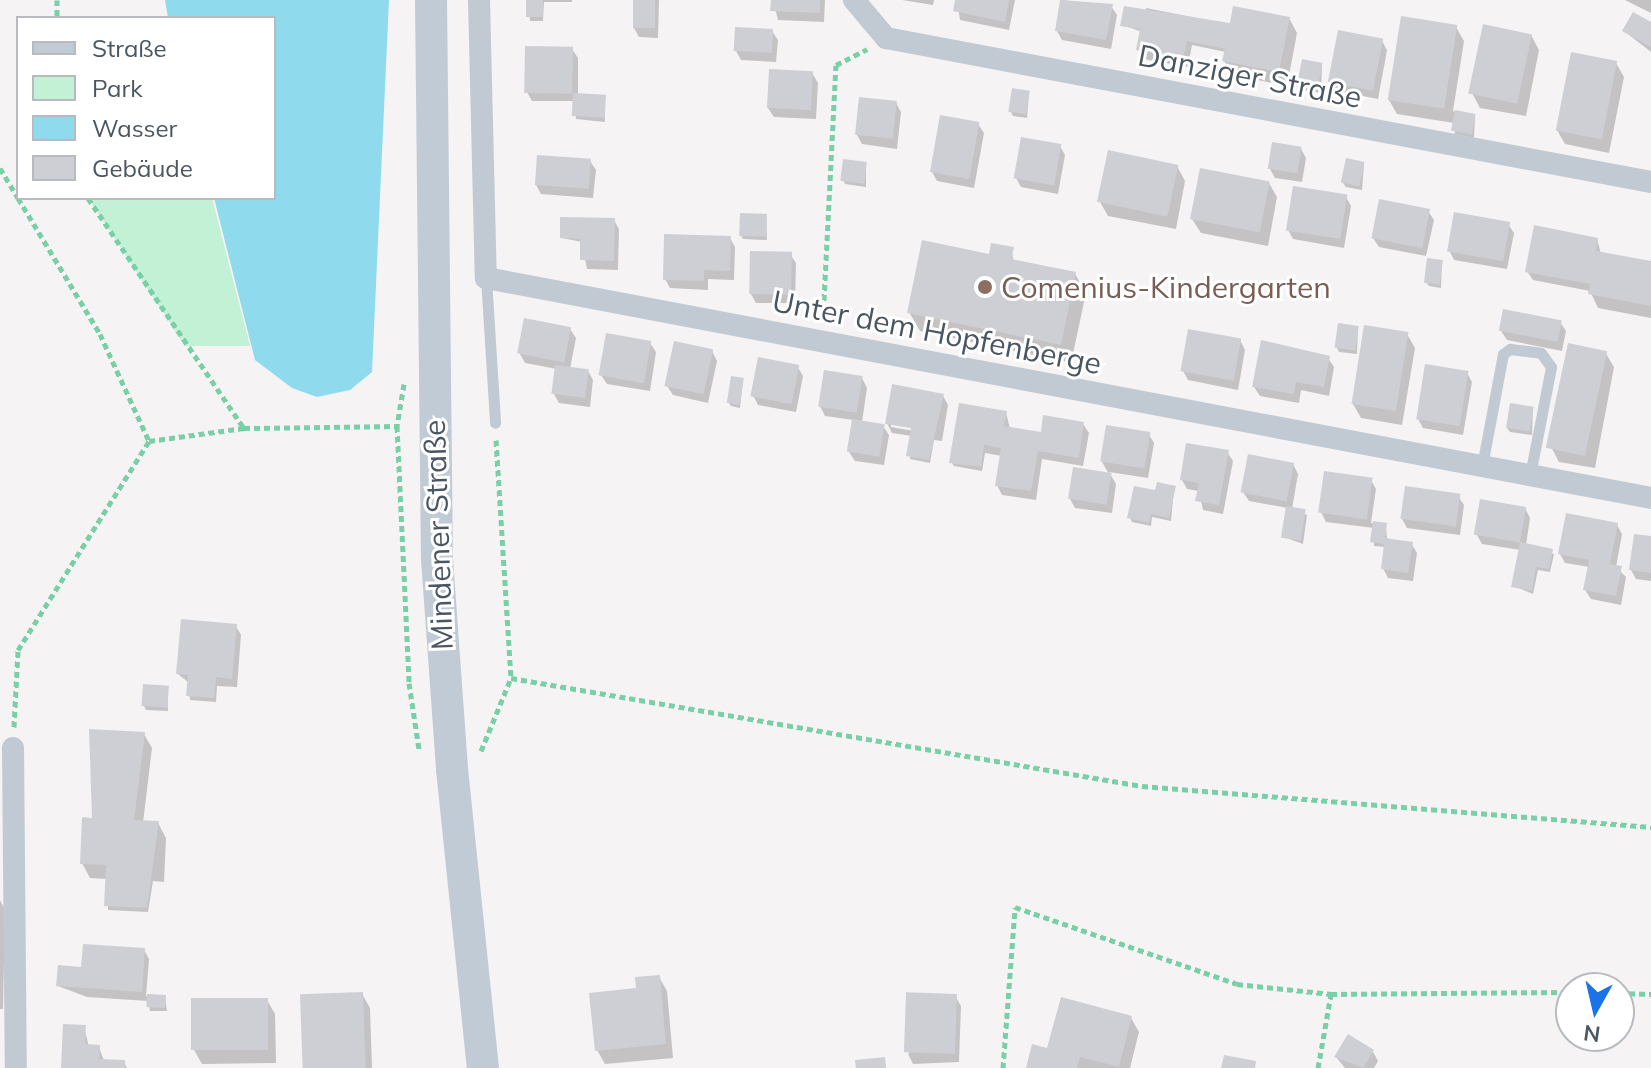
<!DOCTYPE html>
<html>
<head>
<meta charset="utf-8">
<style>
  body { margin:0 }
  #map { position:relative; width:1651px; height:1068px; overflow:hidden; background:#f5f3f3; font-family:Mulish,sans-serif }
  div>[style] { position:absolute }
  .green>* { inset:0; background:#c3f1d5 }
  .water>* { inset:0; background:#90daee }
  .shadow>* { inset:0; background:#0003 }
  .building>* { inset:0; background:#cdcfd5; transform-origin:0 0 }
  .path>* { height:5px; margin-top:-2.5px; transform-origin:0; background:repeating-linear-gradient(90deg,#7ad0a6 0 6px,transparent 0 10px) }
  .service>* { height:11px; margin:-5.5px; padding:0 5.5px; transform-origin:5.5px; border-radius:5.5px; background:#c1cad2 }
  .minor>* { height:22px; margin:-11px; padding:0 11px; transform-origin:11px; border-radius:11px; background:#c1cad2 }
  .secondary>* { height:32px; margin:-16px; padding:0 16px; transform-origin:16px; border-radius:16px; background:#c1cbd6 }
  .dots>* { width:22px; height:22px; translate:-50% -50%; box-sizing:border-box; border:4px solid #fff; border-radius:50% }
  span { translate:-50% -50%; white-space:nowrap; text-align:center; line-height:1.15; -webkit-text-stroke:6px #fff; paint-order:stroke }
  .street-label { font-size:30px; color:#4a5661 }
  .education-label { font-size:30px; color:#785e54 }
  .left { translate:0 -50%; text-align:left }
  .legend { position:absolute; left:16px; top:16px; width:260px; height:184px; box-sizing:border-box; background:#fff; border:2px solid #b7bbc0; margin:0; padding:10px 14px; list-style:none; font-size:24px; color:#4a5661 }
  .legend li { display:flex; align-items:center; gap:16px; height:40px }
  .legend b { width:40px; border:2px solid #b7bbc0 }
  .north { position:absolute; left:1555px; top:972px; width:80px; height:80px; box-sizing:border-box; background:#fff; border:2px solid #b7bbc0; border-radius:50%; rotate:188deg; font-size:22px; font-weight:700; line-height:32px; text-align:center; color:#4a5661 }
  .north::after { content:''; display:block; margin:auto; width:28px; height:36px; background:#1a73e8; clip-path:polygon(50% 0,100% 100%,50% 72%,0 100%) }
</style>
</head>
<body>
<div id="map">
  <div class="green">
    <i style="clip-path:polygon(88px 198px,212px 198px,250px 346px,185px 346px)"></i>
  </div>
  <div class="water">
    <i style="clip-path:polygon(165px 0,389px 0,372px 372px,350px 390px,317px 397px,292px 388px,255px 360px,214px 198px,274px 198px,274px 18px,168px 18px)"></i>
  </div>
  <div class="shadow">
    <i style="clip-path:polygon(528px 0,572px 0,572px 2px,544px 2px,543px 21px,530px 21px)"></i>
    <i style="clip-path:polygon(635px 0,659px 0,658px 38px,639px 37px,634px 28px)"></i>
    <i style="clip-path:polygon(773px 0,825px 0,824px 22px,778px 20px)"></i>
    <i style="clip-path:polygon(902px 0,934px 0,933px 5px)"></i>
    <i style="clip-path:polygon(957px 0,1015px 0,1009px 30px,960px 20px)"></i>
    <i style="clip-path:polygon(1062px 0,1111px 6px,1117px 15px,1111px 49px,1062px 40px,1057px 31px)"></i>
    <i style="clip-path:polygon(1625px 0,1651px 0,1651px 13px)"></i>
    <i style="clip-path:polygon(1146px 8px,1232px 25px,1289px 18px,1297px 33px,1287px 86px,1233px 75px,1224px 61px,1226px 52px,1192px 45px,1188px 67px,1144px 59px,1138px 49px,1142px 32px,1123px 25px,1145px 15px)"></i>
    <i style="clip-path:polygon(1651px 24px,1651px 52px,1624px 31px)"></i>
    <i style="clip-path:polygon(1456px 27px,1464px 41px,1453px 111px,1475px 116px,1474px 138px,1455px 134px,1454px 123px,1397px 114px,1389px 100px)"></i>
    <i style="clip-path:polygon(772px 31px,778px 40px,776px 62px,741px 60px,736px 51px)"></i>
    <i style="clip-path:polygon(1531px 35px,1539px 50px,1526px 116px,1480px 108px,1472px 93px)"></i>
    <i style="clip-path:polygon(1382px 41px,1387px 50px,1378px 99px,1336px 91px,1330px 82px)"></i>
    <i style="clip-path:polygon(572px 49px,578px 58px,578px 95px,604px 97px,605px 122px,576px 119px,575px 101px,532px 101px,527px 92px)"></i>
    <i style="clip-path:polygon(1616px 63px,1624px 77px,1609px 153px,1565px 144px,1557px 130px)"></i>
    <i style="clip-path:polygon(1322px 65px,1321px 93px,1302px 90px,1299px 86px)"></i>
    <i style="clip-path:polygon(812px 73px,818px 83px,816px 119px,774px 117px,768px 108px)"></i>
    <i style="clip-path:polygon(1029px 93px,1027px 118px,1013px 116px,1011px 112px)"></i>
    <i style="clip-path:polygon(896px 103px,901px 112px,897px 149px,862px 144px,857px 135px)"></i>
    <i style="clip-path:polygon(978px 124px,984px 133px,974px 188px,937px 181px,932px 172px)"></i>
    <i style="clip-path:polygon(1060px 146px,1065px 155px,1058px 194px,1021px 187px,1016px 178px)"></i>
    <i style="clip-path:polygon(1301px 149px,1306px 158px,1302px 182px,1275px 178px,1270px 169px)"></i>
    <i style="clip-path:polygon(590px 161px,596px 170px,593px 198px,541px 194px,536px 185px)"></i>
    <i style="clip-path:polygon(866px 164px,866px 187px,845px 184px,843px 180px)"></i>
    <i style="clip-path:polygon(1364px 164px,1362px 190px,1346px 187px,1343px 183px)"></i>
    <i style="clip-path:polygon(1177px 166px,1185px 181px,1176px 229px,1108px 216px,1100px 202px)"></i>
    <i style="clip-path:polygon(1269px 183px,1277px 197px,1268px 246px,1201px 233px,1192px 219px)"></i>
    <i style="clip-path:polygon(1346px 197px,1351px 206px,1344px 248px,1293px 239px,1288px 230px)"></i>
    <i style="clip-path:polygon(1428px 211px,1434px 220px,1426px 256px,1379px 247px,1373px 238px)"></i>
    <i style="clip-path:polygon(766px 216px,767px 240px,743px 239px,741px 235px)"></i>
    <i style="clip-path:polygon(614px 220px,619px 229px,618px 270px,587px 269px,582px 242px,562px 238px)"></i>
    <i style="clip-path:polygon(1508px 224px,1514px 233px,1507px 269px,1454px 260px,1449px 250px)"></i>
    <i style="clip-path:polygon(730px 238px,735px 247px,734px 280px,708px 279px,708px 290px,670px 288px,665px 279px)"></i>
    <i style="clip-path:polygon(1597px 239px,1601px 254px,1651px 263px,1651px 318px,1598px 308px,1590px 291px,1533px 280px,1527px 271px)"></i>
    <i style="clip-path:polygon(1012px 249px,1013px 261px,1075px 274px,1086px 293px,1071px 363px,920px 331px,909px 312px)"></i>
    <i style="clip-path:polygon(790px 254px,796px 263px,795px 303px,756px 303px,751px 294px)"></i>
    <i style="clip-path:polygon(1442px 261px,1441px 288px,1429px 286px,1426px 282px)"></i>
    <i style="clip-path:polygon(1560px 322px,1566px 331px,1562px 351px,1507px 340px,1501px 331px)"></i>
    <i style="clip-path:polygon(1358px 328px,1357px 354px,1339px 352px,1337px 348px)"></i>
    <i style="clip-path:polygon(570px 329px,576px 338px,570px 369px,588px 371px,593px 380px,590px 407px,559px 403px,554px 394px,557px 369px,525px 363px,520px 354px)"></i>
    <i style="clip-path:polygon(1407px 334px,1415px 348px,1402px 425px,1361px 418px,1353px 404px)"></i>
    <i style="clip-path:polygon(1240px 340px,1245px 350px,1238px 390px,1188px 380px,1183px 371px)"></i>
    <i style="clip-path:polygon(650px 343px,656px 352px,650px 391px,607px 384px,601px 375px)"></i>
    <i style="clip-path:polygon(712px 351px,717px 361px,708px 403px,673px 395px,667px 386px)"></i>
    <i style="clip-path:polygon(1605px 352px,1614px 367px,1595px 468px,1559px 462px,1551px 447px)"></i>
    <i style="clip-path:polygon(1328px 358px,1334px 367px,1329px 396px,1301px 390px,1299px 403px,1260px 396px,1254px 387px)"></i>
    <i style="clip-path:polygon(797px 366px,803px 376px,796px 412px,758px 405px,753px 395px)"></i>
    <i style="clip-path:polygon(1467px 373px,1472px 382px,1463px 435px,1423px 428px,1418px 419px)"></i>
    <i style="clip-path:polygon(862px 378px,867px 388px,862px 422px,883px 426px,889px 435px,884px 465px,855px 461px,849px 452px,854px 420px,825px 416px,820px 406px)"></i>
    <i style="clip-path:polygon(743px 380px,740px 408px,731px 406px,728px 402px)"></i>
    <i style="clip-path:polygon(evenodd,943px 396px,948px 405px,942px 441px,934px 440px,930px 463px,910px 459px,912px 436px,892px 433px,887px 423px,943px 396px,891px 423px,921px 428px,920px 432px,891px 427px,891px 423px)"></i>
    <i style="clip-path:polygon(1533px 409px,1532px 435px,1510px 432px,1507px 428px)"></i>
    <i style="clip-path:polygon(1006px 412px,1010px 429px,1042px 435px,1083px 424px,1089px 433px,1083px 466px,1042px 459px,1036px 500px,1002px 495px,997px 485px,1002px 456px,985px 453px,982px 471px,954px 466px,951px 462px)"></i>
    <i style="clip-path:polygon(1148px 433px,1154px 443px,1148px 478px,1109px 472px,1116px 484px,1112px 513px,1075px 508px,1070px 499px,1109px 474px,1102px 462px)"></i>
    <i style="clip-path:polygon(1227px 452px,1233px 461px,1223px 514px,1203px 510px,1199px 491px,1187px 489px,1182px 480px)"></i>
    <i style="clip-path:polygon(1293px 464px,1298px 474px,1292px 509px,1307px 515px,1303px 544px,1284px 537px,1288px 508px,1249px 501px,1243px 492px)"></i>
    <i style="clip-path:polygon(1371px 480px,1376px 489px,1371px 523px,1386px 525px,1387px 540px,1411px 543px,1417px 553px,1413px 581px,1388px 578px,1383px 568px,1386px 547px,1374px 546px,1374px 528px,1326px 522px,1321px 512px)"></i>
    <i style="clip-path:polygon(1174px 488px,1171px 521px,1152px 517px,1151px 526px,1132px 522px,1130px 518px,1157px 492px)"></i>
    <i style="clip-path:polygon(1458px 496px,1464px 505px,1460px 535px,1407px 528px,1402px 519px)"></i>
    <i style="clip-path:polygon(1525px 508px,1530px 518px,1526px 545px,1554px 554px,1550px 572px,1538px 570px,1533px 594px,1514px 586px,1521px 550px,1482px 544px,1477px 535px)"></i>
    <i style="clip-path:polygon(1617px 525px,1622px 534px,1616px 567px,1626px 577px,1621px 605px,1591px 599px,1585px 590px,1590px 567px,1565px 563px,1560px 554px)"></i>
    <i style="clip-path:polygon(1651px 538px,1651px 581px,1636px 579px,1631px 570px)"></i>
    <i style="clip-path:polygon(236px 626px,241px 635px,237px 687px,217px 686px,216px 702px,190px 700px,189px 683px,178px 674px)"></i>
    <i style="clip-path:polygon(167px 688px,168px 711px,146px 710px,144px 706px)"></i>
    <i style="clip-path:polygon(144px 734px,152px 748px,143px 823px,158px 823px,166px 838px,164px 882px,153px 881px,148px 912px,108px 910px,107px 879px,90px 878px,82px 863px,94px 820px)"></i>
    <i style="clip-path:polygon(0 900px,5px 910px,3px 1009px,0 1009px)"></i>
    <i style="clip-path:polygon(144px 950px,149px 959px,146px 996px,165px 997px,167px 1011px,150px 1011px,148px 1001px,87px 997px,58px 986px,83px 969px)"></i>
    <i style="clip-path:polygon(659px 977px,667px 991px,673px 1058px,605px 1064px,597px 1050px)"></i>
    <i style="clip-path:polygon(362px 994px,370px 1008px,372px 1068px,304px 1068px)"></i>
    <i style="clip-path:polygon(955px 996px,961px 1006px,959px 1062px,913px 1064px,908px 1054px)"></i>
    <i style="clip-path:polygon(267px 1000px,275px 1014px,276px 1063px,202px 1064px,194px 1050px)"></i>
    <i style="clip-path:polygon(1131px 1018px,1139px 1032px,1130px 1068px,1028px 1068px,1049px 1051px)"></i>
    <i style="clip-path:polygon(84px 1027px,89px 1047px,99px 1047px,104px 1061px,124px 1062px,127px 1068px,63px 1068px)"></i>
    <i style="clip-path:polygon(1373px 1052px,1378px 1061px,1374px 1068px,1345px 1068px,1336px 1057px)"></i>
  </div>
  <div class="building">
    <i style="left:526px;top:0;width:17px;height:17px"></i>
    <i style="left:633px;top:0;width:22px;height:28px"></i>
    <i style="clip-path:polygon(771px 0,820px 0,820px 13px,770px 11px)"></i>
    <i style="clip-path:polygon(955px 0,1009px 0,1005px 22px,953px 11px)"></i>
    <i style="clip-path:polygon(1060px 0,1113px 4px,1106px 40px,1055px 31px)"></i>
    <i style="clip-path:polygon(1124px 6px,1230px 23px,1233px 6px,1290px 17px,1279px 72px,1222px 61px,1225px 49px,1187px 41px,1183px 58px,1136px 50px,1140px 29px,1120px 26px)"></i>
    <i style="clip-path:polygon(1633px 12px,1651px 22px,1651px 47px,1622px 31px)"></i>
    <i style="left:1401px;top:16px;width:57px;height:85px;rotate:9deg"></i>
    <i style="left:1483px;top:24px;width:50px;height:71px;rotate:12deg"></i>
    <i style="left:735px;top:27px;width:38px;height:24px;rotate:3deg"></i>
    <i style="left:1338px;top:30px;width:46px;height:53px;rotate:11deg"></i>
    <i style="left:525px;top:46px;width:48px;height:47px;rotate:1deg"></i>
    <i style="left:1571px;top:52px;width:47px;height:80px;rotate:11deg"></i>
    <i style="left:1302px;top:59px;width:21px;height:28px;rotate:11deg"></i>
    <i style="left:769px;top:69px;width:44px;height:39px;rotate:3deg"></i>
    <i style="left:1012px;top:88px;width:18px;height:24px;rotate:9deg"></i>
    <i style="left:573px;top:93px;width:33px;height:23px;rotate:3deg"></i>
    <i style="left:859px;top:97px;width:38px;height:38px;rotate:6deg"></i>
    <i style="left:1455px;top:110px;width:21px;height:21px;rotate:11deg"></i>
    <i style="left:940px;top:115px;width:40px;height:58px;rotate:10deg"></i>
    <i style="left:1021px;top:137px;width:41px;height:42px;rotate:10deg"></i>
    <i style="left:1272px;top:142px;width:30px;height:27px;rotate:9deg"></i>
    <i style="left:1108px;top:150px;width:72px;height:53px;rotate:12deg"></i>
    <i style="left:537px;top:155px;width:54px;height:30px;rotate:4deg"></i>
    <i style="left:1346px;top:158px;width:19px;height:25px;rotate:12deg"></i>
    <i style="left:843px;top:159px;width:24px;height:22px;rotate:7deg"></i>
    <i style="left:1200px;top:168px;width:71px;height:52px;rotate:11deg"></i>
    <i style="left:1293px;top:186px;width:55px;height:45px;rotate:9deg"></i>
    <i style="left:1379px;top:199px;width:52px;height:40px;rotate:11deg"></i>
    <i style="left:1454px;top:212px;width:57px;height:40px;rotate:10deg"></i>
    <i style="left:740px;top:213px;width:27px;height:23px;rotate:2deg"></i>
    <i style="clip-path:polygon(560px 217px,615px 218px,614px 261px,580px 260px,580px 239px,560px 238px)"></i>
    <i style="clip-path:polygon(1534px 225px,1598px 238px,1596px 251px,1651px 261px,1651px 306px,1588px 294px,1590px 284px,1525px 272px)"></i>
    <i style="clip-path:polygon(664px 234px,731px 236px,730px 271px,704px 270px,704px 281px,663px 280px)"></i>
    <i style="clip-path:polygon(922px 240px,989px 254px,991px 243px,1014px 247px,1011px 259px,1076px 272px,1061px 345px,907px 313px)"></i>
    <i style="left:750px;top:251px;width:42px;height:43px;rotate:1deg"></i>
    <i style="left:1427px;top:258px;width:16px;height:25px;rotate:7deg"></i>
    <i style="left:1503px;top:309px;width:60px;height:22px;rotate:11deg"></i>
    <i style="left:524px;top:318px;width:48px;height:36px;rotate:11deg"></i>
    <i style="left:1338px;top:323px;width:21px;height:25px;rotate:8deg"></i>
    <i style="left:1364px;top:325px;width:45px;height:80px;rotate:9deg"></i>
    <i style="left:1188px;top:329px;width:54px;height:43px;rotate:10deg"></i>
    <i style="left:606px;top:333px;width:46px;height:43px;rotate:10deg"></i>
    <i style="clip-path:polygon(1261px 340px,1330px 356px,1324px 387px,1296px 382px,1294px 394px,1252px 387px)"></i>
    <i style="left:674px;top:341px;width:40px;height:46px;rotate:12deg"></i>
    <i style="left:1568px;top:343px;width:40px;height:107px;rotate:12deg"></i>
    <i style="left:758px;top:357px;width:42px;height:40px;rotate:11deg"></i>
    <i style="left:1425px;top:364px;width:44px;height:56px;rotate:9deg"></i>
    <i style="left:555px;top:365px;width:34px;height:29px;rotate:7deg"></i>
    <i style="left:824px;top:370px;width:39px;height:37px;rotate:9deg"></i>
    <i style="left:731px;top:376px;width:13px;height:27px;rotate:9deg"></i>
    <i style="clip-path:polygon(892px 384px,944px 394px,929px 460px,906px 456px,911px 428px,885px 424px)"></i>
    <i style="clip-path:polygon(959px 403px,1007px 411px,1004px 426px,1041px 432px,1043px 415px,1084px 422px,1079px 458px,1038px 451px,1031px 491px,995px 486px,1001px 448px,984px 445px,981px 467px,949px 463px)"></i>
    <i style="left:1510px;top:403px;width:24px;height:25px;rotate:9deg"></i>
    <i style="left:852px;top:419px;width:33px;height:33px;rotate:9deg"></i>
    <i style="left:1106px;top:425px;width:45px;height:37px;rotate:9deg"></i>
    <i style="clip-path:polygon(1186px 443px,1229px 450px,1219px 505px,1195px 501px,1199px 483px,1180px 480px)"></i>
    <i style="left:1248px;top:454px;width:47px;height:39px;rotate:11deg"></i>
    <i style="left:1073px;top:467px;width:39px;height:32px;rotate:9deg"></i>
    <i style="left:1324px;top:471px;width:49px;height:42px;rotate:8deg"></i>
    <i style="clip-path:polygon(1157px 482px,1176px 486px,1169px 518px,1151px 514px,1149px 523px,1127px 518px,1134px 486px,1155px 490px)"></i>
    <i style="left:1405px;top:486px;width:56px;height:33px;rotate:8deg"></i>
    <i style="left:1480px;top:499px;width:47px;height:36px;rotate:10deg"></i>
    <i style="left:1286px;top:506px;width:20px;height:32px;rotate:9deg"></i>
    <i style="clip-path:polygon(1566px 513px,1618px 523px,1610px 564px,1622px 566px,1616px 596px,1583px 590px,1589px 560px,1558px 554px)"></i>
    <i style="clip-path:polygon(1373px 521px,1387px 523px,1385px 538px,1413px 542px,1408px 573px,1381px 569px,1384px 544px,1370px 542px)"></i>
    <i style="clip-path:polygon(1634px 534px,1651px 536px,1651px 573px,1629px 570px)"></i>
    <i style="clip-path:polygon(1520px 542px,1553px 549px,1549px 569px,1536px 567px,1532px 591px,1511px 587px)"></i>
    <i style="clip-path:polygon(181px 619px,237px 624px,232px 679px,216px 677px,214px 698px,186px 696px,188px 675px,176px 674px)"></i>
    <i style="left:143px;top:684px;width:26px;height:22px;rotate:4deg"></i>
    <i style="clip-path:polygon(89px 729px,145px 732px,134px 820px,159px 821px,147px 908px,104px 906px,106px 865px,80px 864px,82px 817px,92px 818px)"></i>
    <i style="clip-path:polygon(83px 944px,145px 948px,142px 992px,56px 986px,58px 965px,81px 967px)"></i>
    <i style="clip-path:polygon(660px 975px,666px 1044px,595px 1051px,589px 993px,636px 988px,635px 977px)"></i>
    <i style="left:363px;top:992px;width:76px;height:63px;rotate:88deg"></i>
    <i style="left:147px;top:994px;width:19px;height:13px;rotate:3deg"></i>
    <i style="left:957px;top:994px;width:60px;height:51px;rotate:92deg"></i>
    <i style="clip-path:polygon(1061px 997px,1132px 1016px,1119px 1067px,1080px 1057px,1077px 1068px,1026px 1068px,1032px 1044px,1047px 1048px)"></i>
    <i style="left:191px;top:998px;width:77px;height:52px"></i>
    <i style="clip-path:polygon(63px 1024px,86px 1025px,85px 1044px,100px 1045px,99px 1059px,125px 1060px,125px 1068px,61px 1068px)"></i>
    <i style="clip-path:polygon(1348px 1034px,1374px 1050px,1363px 1068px,1334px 1057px)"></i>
    <i style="clip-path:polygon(1224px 1055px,1256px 1061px,1255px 1068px,1221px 1068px)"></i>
    <i style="clip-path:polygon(885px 1057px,886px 1068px,856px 1068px,855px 1060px)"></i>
  </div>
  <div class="path">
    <i style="left:57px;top:0;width:18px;rotate:90deg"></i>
    <i style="left:0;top:168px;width:35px;rotate:59deg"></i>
    <i style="left:18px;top:198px;width:159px;rotate:58.9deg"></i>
    <i style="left:100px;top:334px;width:118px;rotate:65.4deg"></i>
    <i style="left:88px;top:198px;width:278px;rotate:55.9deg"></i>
    <i style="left:823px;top:320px;width:255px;rotate:-87.1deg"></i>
    <i style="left:836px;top:65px;width:35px;rotate:-27deg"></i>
    <i style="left:404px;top:384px;width:43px;rotate:99.5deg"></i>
    <i style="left:397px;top:426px;width:257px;rotate:87.3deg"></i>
    <i style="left:409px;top:683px;width:67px;rotate:81.4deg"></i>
    <i style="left:496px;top:440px;width:238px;rotate:86.4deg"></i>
    <i style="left:511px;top:678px;width:640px;rotate:9.71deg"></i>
    <i style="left:1142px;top:786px;width:511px;rotate:4.61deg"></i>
    <i style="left:14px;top:727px;width:77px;rotate:-87deg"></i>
    <i style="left:18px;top:650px;width:247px;rotate:-57.9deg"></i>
    <i style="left:149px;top:441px;width:96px;rotate:-7.8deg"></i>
    <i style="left:244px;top:428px;width:155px;rotate:-0.7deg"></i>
    <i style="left:481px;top:751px;width:79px;rotate:-67.7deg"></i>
    <i style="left:1619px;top:993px;width:32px;rotate:2deg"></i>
    <i style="left:1003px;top:1068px;width:161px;rotate:-85.7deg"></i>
    <i style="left:1015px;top:907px;width:235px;rotate:19.1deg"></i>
    <i style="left:1237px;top:984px;width:95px;rotate:6.1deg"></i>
    <i style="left:1331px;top:994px;width:240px;rotate:-0.5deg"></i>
    <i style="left:1318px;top:1068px;width:75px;rotate:-80deg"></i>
  </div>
  <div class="service">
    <i style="left:486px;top:278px;width:145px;rotate:86.4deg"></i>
    <i style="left:1482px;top:466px;width:114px;rotate:-79.4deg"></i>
    <i style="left:1503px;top:354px;width:9px;rotate:-36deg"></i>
    <i style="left:1510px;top:349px;width:31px;rotate:7deg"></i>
    <i style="left:1541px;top:353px;width:17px;rotate:54deg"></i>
    <i style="left:1551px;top:367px;width:110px;rotate:101deg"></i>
  </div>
  <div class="minor">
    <i style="left:479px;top:0;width:278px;rotate:88.6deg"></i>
    <i style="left:486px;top:278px;width:1186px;rotate:10.69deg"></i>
    <i style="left:854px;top:0;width:50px;rotate:49.9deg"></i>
    <i style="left:886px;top:38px;width:778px;rotate:10.66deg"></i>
    <i style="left:13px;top:748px;width:320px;rotate:89.5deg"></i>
  </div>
  <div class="secondary">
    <i style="left:431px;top:0;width:559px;rotate:89.39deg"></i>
    <i style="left:437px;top:559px;width:211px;rotate:85.9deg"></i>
    <i style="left:452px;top:769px;width:301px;rotate:84.1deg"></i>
  </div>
  <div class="dots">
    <i style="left:985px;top:287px;background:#8d6e63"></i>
  </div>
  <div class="street-label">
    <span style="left:1250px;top:76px;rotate:11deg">Danziger Straße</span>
    <span style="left:937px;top:332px;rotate:11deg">Unter dem Hopfenberge</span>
    <span style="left:438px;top:535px;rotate:-92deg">Mindener Straße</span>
  </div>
  <div class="education-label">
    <span class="left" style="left:1001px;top:287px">Comenius-Kindergarten</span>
  </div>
  <ul class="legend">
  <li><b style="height:10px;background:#c1cbd6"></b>Straße</li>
  <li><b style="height:22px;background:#c3f1d5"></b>Park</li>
  <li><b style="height:22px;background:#90daee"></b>Wasser</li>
  <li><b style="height:22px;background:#cdcfd5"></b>Gebäude</li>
  </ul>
  <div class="north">N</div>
</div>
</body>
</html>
